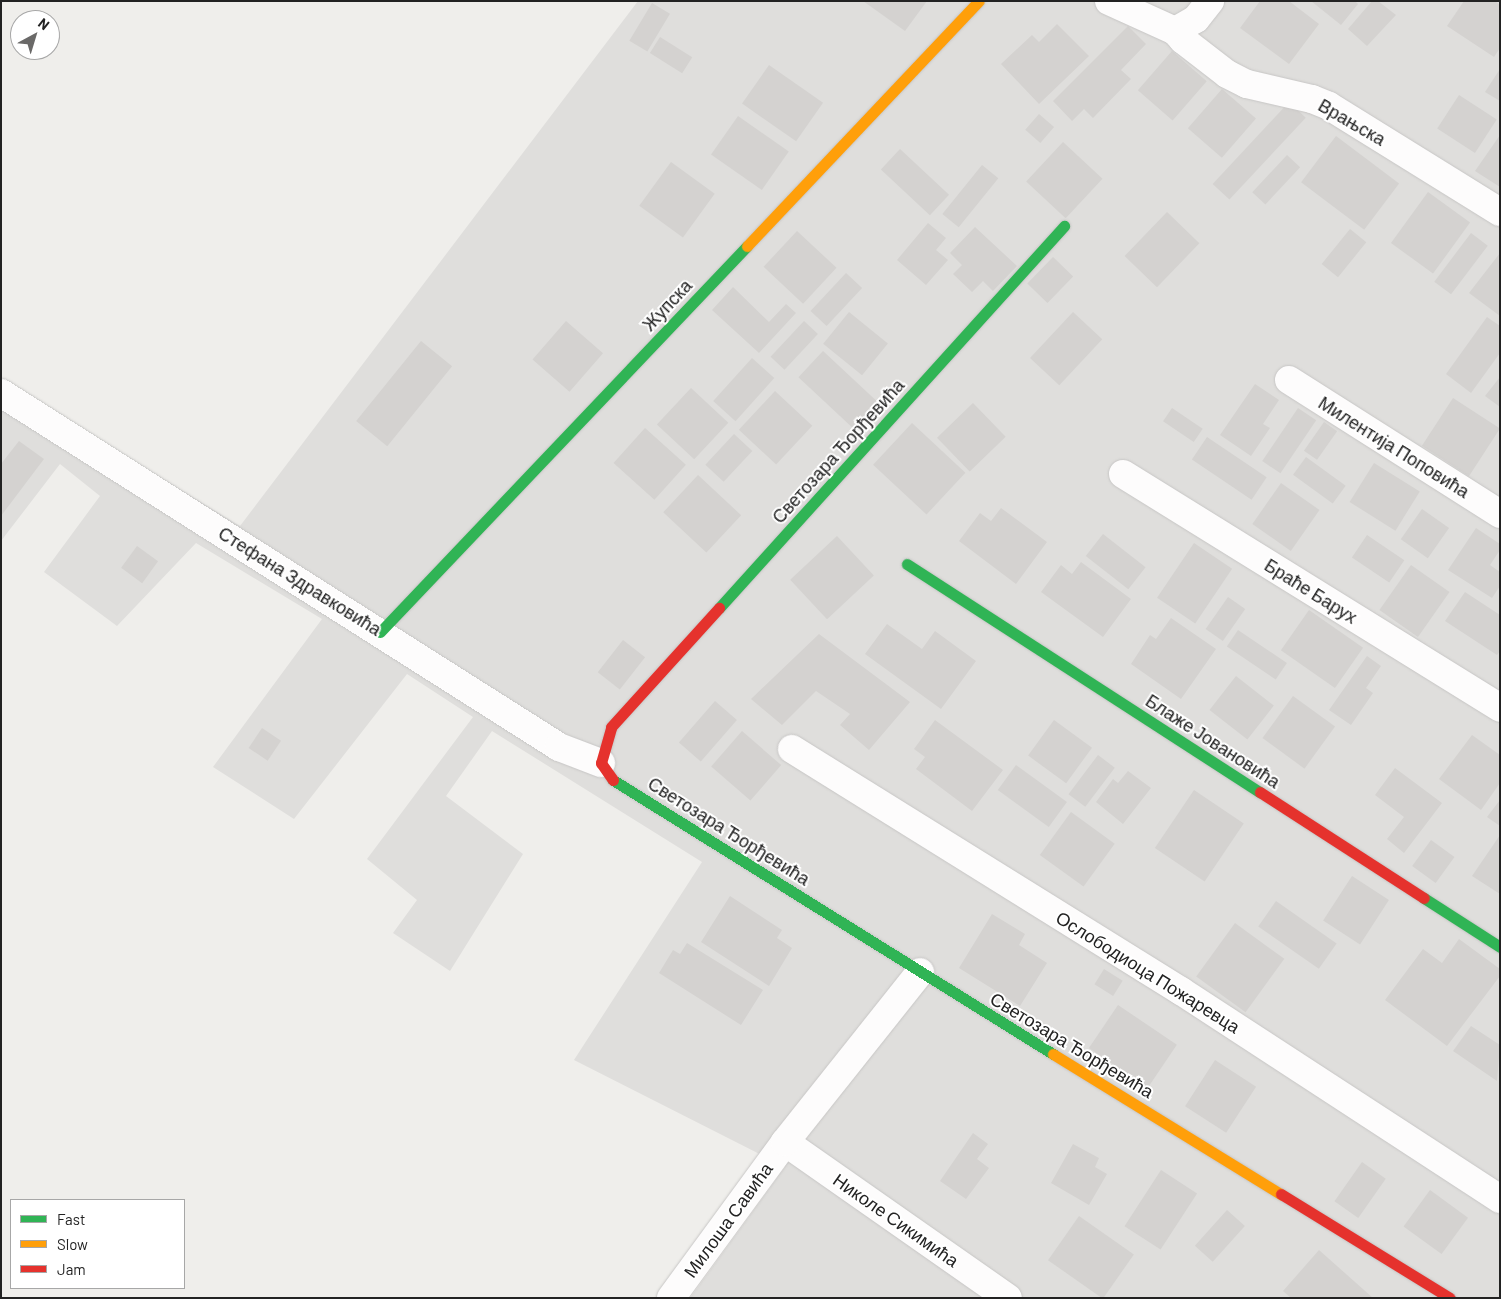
<!DOCTYPE html>
<html>
<head>
<meta charset="utf-8">
<style>
  body { margin:0 }
  #map { position:relative; width:1501px; height:1299px; overflow:hidden; background:#efeeeb; font-family:Barlow,sans-serif }
  div>[style] { position:absolute }
  .residential>* { inset:0; background:#dfdedc }
  .building>* { inset:0; background:#d4d2d0; transform-origin:0 0 }
  .roads { filter:drop-shadow(0 0 1px #c7c6c5) drop-shadow(0 0 1px #c7c6c5) }
  .street>* { height:28px; margin:-14px; padding:0 14px; transform-origin:14px; border-radius:14px; background:#fdfcfc }
  .fast>* { height:11px; margin:-5.5px; padding:0 5.5px; transform-origin:5.5px; border-radius:5.5px; background:#30b455 }
  .slow>* { height:11px; margin:-5.5px; padding:0 5.5px; transform-origin:5.5px; border-radius:5.5px; background:#ff9f0a }
  .jam>* { height:11px; margin:-5.5px; padding:0 5.5px; transform-origin:5.5px; border-radius:5.5px; background:#e5322d }
  span { translate:-50% -50%; white-space:nowrap; text-align:center; line-height:1.15; -webkit-text-stroke:4px #fff; paint-order:stroke }
  .street-label { font-size:18px; color:#222 }
  .frame { position:absolute; inset:0; border:2px solid #222; pointer-events:none }
  .legend { position:absolute; left:10px; top:1199px; width:175px; height:90px; box-sizing:border-box; background:#fff; border:1px solid #a7a7a7; margin:0; padding:6px 9px; list-style:none; font-size:15px; color:#222 }
  .legend li { display:flex; align-items:center; gap:10px; height:25px }
  .legend b { width:25px; border:1px solid #a7a7a7 }
  .north { position:absolute; left:10px; top:10px; width:50px; height:50px; box-sizing:border-box; background:#fff; border:1px solid #a7a7a7; border-radius:50%; rotate:39deg; font-size:14px; font-weight:700; line-height:20px; text-align:center; color:#222 }
  .north::after { content:''; display:block; margin:auto; width:18px; height:22px; background:#6a6968; clip-path:polygon(50% 0,100% 100%,50% 72%,0 100%) }
</style>
</head>
<body>
<div id="map">
  <div class="residential">
    <i style="clip-path:polygon(638px 1px,1500px 1px,1500px 1298px,690px 1298px,785px 1167px,574px 1060px,702px 862px,492px 731px,446px 796px,523px 854px,450px 971px,393px 933px,417px 900px,367px 859px,473px 717px,407px 674px,294px 819px,213px 767px,322px 619px,196px 543px,117px 626px,44px 572px,100px 496px,60px 464px,1px 541px,1px 380px,240px 526px)"></i>
  </div>
  <div class="building">
    <i style="clip-path:polygon(863px 1px,927px 1px,905px 31px)"></i>
    <i style="clip-path:polygon(1260px 1px,1289px 1px,1319px 24px,1289px 64px,1240px 28px)"></i>
    <i style="clip-path:polygon(1311px 1px,1355px 1px,1358px 4px,1341px 25px)"></i>
    <i style="clip-path:polygon(1372px 1px,1378px 1px,1396px 15px,1367px 46px,1348px 29px)"></i>
    <i style="clip-path:polygon(1464px 1px,1495px 1px,1500px 5px,1500px 48px,1494px 57px,1447px 26px)"></i>
    <i style="left:652px;top:3px;width:21px;height:44px;rotate:31deg"></i>
    <i style="clip-path:polygon(1057px 24px,1089px 56px,1039px 104px,1001px 64px,1032px 35px,1039px 42px)"></i>
    <i style="clip-path:polygon(1128px 26px,1146px 44px,1121px 70px,1131px 79px,1093px 118px,1084px 109px,1072px 121px,1053px 101px)"></i>
    <i style="left:660px;top:37px;width:38px;height:19px;rotate:32deg"></i>
    <i style="left:1172px;top:51px;width:46px;height:52px;rotate:41deg"></i>
    <i style="left:769px;top:65px;width:66px;height:47px;rotate:35deg"></i>
    <i style="clip-path:polygon(1500px 69px,1500px 101px,1485px 92px)"></i>
    <i style="left:1222px;top:89px;width:45px;height:52px;rotate:41deg"></i>
    <i style="left:1459px;top:95px;width:45px;height:40px;rotate:33deg"></i>
    <i style="left:1289px;top:102px;width:23px;height:112px;rotate:43deg"></i>
    <i style="left:1039px;top:114px;width:20px;height:21px;rotate:41deg"></i>
    <i style="left:738px;top:116px;width:62px;height:47px;rotate:35deg"></i>
    <i style="clip-path:polygon(1500px 135px,1500px 187px,1475px 171px)"></i>
    <i style="left:1336px;top:136px;width:79px;height:58px;rotate:37deg"></i>
    <i style="left:1063px;top:142px;width:54px;height:54px;rotate:43deg"></i>
    <i style="left:900px;top:149px;width:67px;height:28px;rotate:43deg"></i>
    <i style="left:1287px;top:155px;width:18px;height:51px;rotate:43deg"></i>
    <i style="left:671px;top:162px;width:54px;height:54px;rotate:36deg"></i>
    <i style="left:982px;top:165px;width:21px;height:63px;rotate:39deg"></i>
    <i style="left:1428px;top:192px;width:52px;height:63px;rotate:36deg"></i>
    <i style="left:1167px;top:212px;width:45px;height:61px;rotate:44deg"></i>
    <i style="clip-path:polygon(928px 223px,946px 238px,936px 250px,948px 260px,926px 285px,897px 260px)"></i>
    <i style="clip-path:polygon(975px 227px,1017px 266px,993px 291px,983px 281px,972px 292px,953px 274px,962px 265px,950px 253px)"></i>
    <i style="left:1350px;top:229px;width:21px;height:45px;rotate:39deg"></i>
    <i style="left:797px;top:231px;width:54px;height:49px;rotate:43deg"></i>
    <i style="left:1471px;top:233px;width:21px;height:61px;rotate:37deg"></i>
    <i style="clip-path:polygon(1500px 253px,1500px 316px,1469px 293px)"></i>
    <i style="left:1053px;top:257px;width:28px;height:37px;rotate:44deg"></i>
    <i style="left:846px;top:273px;width:22px;height:52px;rotate:43deg"></i>
    <i style="clip-path:polygon(733px 287px,769px 322px,786px 304px,796px 313px,759px 353px,712px 310px)"></i>
    <i style="left:849px;top:312px;width:50px;height:41px;rotate:39deg"></i>
    <i style="left:1073px;top:312px;width:40px;height:63px;rotate:43deg"></i>
    <i style="clip-path:polygon(1487px 317px,1500px 326px,1500px 353px,1471px 393px,1446px 374px)"></i>
    <i style="left:566px;top:321px;width:49px;height:51px;rotate:41deg"></i>
    <i style="left:804px;top:321px;width:19px;height:49px;rotate:43deg"></i>
    <i style="left:421px;top:341px;width:40px;height:103px;rotate:39deg"></i>
    <i style="left:823px;top:351px;width:74px;height:36px;rotate:43deg"></i>
    <i style="left:752px;top:358px;width:30px;height:58px;rotate:42deg"></i>
    <i style="clip-path:polygon(1500px 377px,1500px 407px,1485px 396px)"></i>
    <i style="clip-path:polygon(1255px 384px,1279px 400px,1263px 424px,1270px 428px,1251px 456px,1220px 435px)"></i>
    <i style="left:691px;top:388px;width:51px;height:50px;rotate:43deg"></i>
    <i style="left:775px;top:391px;width:51px;height:53px;rotate:43deg"></i>
    <i style="left:1453px;top:398px;width:56px;height:57px;rotate:33deg"></i>
    <i style="left:973px;top:403px;width:47px;height:50px;rotate:46deg"></i>
    <i style="left:1172px;top:408px;width:37px;height:16px;rotate:34deg"></i>
    <i style="left:1298px;top:408px;width:22px;height:64px;rotate:34deg"></i>
    <i style="left:1324px;top:422px;width:16px;height:35px;rotate:35deg"></i>
    <i style="left:912px;top:423px;width:73px;height:57px;rotate:43deg"></i>
    <i style="left:645px;top:428px;width:55px;height:47px;rotate:42deg"></i>
    <i style="left:734px;top:434px;width:25px;height:42px;rotate:43deg"></i>
    <i style="left:1207px;top:437px;width:72px;height:27px;rotate:34deg"></i>
    <i style="clip-path:polygon(19px 441px,44px 459px,1px 516px,1px 464px)"></i>
    <i style="left:1306px;top:457px;width:49px;height:22px;rotate:36deg"></i>
    <i style="left:1374px;top:463px;width:54px;height:46px;rotate:32deg"></i>
    <i style="left:698px;top:475px;width:59px;height:51px;rotate:43deg"></i>
    <i style="left:1281px;top:483px;width:47px;height:50px;rotate:35deg"></i>
    <i style="clip-path:polygon(1001px 508px,1047px 542px,1016px 584px,959px 541px,980px 513px,991px 521px)"></i>
    <i style="left:1422px;top:509px;width:33px;height:37px;rotate:35deg"></i>
    <i style="clip-path:polygon(1476px 528px,1500px 544px,1500px 550px,1490px 565px,1500px 572px,1500px 586px,1492px 598px,1448px 570px)"></i>
    <i style="left:1103px;top:534px;width:54px;height:28px;rotate:38deg"></i>
    <i style="left:1367px;top:535px;width:45px;height:27px;rotate:34deg"></i>
    <i style="left:837px;top:536px;width:54px;height:64px;rotate:47deg"></i>
    <i style="left:1194px;top:543px;width:46px;height:66px;rotate:34deg"></i>
    <i style="left:137px;top:546px;width:26px;height:27px;rotate:36deg"></i>
    <i style="clip-path:polygon(1081px 562px,1131px 599px,1103px 637px,1041px 592px,1061px 565px,1072px 574px)"></i>
    <i style="left:1411px;top:565px;width:47px;height:55px;rotate:35deg"></i>
    <i style="clip-path:polygon(1465px 592px,1500px 615px,1500px 651px,1497px 655px,1445px 621px)"></i>
    <i style="left:1228px;top:597px;width:21px;height:39px;rotate:35deg"></i>
    <i style="left:1309px;top:610px;width:66px;height:49px;rotate:35deg"></i>
    <i style="clip-path:polygon(1171px 618px,1216px 649px,1181px 699px,1131px 664px,1150px 635px,1156px 639px)"></i>
    <i style="clip-path:polygon(887px 624px,922px 649px,935px 631px,976px 661px,941px 709px,865px 654px)"></i>
    <i style="left:1238px;top:630px;width:59px;height:20px;rotate:34deg"></i>
    <i style="clip-path:polygon(819px 634px,910px 702px,869px 750px,840px 725px,850px 714px,816px 691px,782px 725px,751px 699px)"></i>
    <i style="left:623px;top:640px;width:28px;height:41px;rotate:38deg"></i>
    <i style="clip-path:polygon(1367px 656px,1381px 666px,1366px 688px,1373px 693px,1351px 725px,1329px 710px)"></i>
    <i style="left:1236px;top:676px;width:48px;height:43px;rotate:38deg"></i>
    <i style="left:1293px;top:696px;width:52px;height:52px;rotate:36deg"></i>
    <i style="left:715px;top:701px;width:29px;height:55px;rotate:41deg"></i>
    <i style="clip-path:polygon(935px 720px,1003px 770px,972px 811px,916px 769px,925px 757px,914px 749px)"></i>
    <i style="left:1054px;top:720px;width:47px;height:44px;rotate:36deg"></i>
    <i style="left:262px;top:728px;width:23px;height:24px;rotate:34deg"></i>
    <i style="left:742px;top:731px;width:52px;height:47px;rotate:41deg"></i>
    <i style="clip-path:polygon(1472px 735px,1500px 755px,1500px 783px,1481px 810px,1439px 779px)"></i>
    <i style="left:1098px;top:755px;width:21px;height:49px;rotate:37deg"></i>
    <i style="left:1016px;top:765px;width:63px;height:31px;rotate:36deg"></i>
    <i style="clip-path:polygon(1395px 768px,1442px 803px,1404px 853px,1387px 839px,1404px 817px,1375px 795px)"></i>
    <i style="clip-path:polygon(1128px 771px,1151px 788px,1123px 824px,1096px 802px,1113px 779px,1118px 783px)"></i>
    <i style="left:1194px;top:790px;width:60px;height:70px;rotate:34deg"></i>
    <i style="clip-path:polygon(1500px 800px,1500px 826px,1487px 817px)"></i>
    <i style="left:1071px;top:812px;width:54px;height:53px;rotate:36deg"></i>
    <i style="clip-path:polygon(1500px 835px,1500px 894px,1472px 876px)"></i>
    <i style="left:1431px;top:840px;width:29px;height:32px;rotate:36deg"></i>
    <i style="left:1352px;top:876px;width:44px;height:53px;rotate:33deg"></i>
    <i style="clip-path:polygon(730px 896px,782px 930px,777px 938px,792px 948px,769px 986px,701px 942px)"></i>
    <i style="left:1276px;top:901px;width:74px;height:31px;rotate:35deg"></i>
    <i style="clip-path:polygon(992px 914px,1025px 934px,1019px 945px,1047px 963px,1020px 1006px,959px 968px)"></i>
    <i style="left:1235px;top:923px;width:61px;height:66px;rotate:36deg"></i>
    <i style="clip-path:polygon(1459px 939px,1500px 969px,1500px 976px,1447px 1046px,1385px 1000px,1423px 949px,1442px 963px)"></i>
    <i style="clip-path:polygon(687px 943px,763px 990px,741px 1025px,659px 973px,673px 950px,680px 954px)"></i>
    <i style="left:1104px;top:969px;width:22px;height:18px;rotate:32deg"></i>
    <i style="left:1118px;top:1005px;width:71px;height:52px;rotate:34deg"></i>
    <i style="clip-path:polygon(1471px 1026px,1500px 1045px,1497px 1081px,1453px 1051px)"></i>
    <i style="left:1215px;top:1060px;width:49px;height:55px;rotate:33deg"></i>
    <i style="clip-path:polygon(973px 1133px,988px 1144px,977px 1159px,989px 1168px,966px 1199px,940px 1181px)"></i>
    <i style="clip-path:polygon(1073px 1144px,1099px 1158px,1095px 1167px,1107px 1174px,1089px 1205px,1051px 1183px)"></i>
    <i style="left:1362px;top:1162px;width:29px;height:48px;rotate:35deg"></i>
    <i style="left:1161px;top:1170px;width:43px;height:67px;rotate:33deg"></i>
    <i style="left:1430px;top:1190px;width:47px;height:45px;rotate:36deg"></i>
    <i style="left:1227px;top:1210px;width:24px;height:48px;rotate:42deg"></i>
    <i style="left:1079px;top:1216px;width:67px;height:54px;rotate:35deg"></i>
    <i style="clip-path:polygon(1319px 1250px,1373px 1298px,1291px 1298px,1283px 1291px)"></i>
  </div>
  <div class="roads">
    <div class="street">
      <i style="left:1109px;top:1px;width:72px;rotate:24.4deg"></i>
      <i style="left:1175px;top:31px;width:24px;rotate:-30deg"></i>
      <i style="left:1196px;top:19px;width:23px;rotate:-52deg"></i>
      <i style="left:1175px;top:31px;width:12px;rotate:48deg"></i>
      <i style="left:1183px;top:40px;width:56px;rotate:37.7deg"></i>
      <i style="left:1227px;top:74px;width:22px;rotate:27deg"></i>
      <i style="left:1247px;top:84px;width:67px;rotate:13deg"></i>
      <i style="left:1312px;top:99px;width:18px;rotate:22deg"></i>
      <i style="left:1329px;top:106px;width:201px;rotate:31.8deg"></i>
      <i style="left:1289px;top:380px;width:250px;rotate:32.4deg"></i>
      <i style="left:1px;top:393px;width:661px;rotate:32.39deg"></i>
      <i style="left:559px;top:747px;width:45px;rotate:20.9deg"></i>
      <i style="left:1123px;top:474px;width:444px;rotate:31.8deg"></i>
      <i style="left:792px;top:749px;width:458px;rotate:31.9deg"></i>
      <i style="left:1181px;top:991px;width:381px;rotate:33.1deg"></i>
      <i style="left:785px;top:1142px;width:272px;rotate:35deg"></i>
      <i style="left:671px;top:1298px;width:193px;rotate:-53.8deg"></i>
      <i style="left:785px;top:1142px;width:217px;rotate:-51.5deg"></i>
    </div>
    <div class="fast">
      <i style="left:907px;top:564px;width:420px;rotate:32.9deg"></i>
      <i style="left:719px;top:608px;width:515px;rotate:-47.91deg"></i>
      <i style="left:380px;top:632px;width:533px;rotate:-46.45deg"></i>
      <i style="left:613px;top:780px;width:518px;rotate:31.91deg"></i>
      <i style="left:1424px;top:898px;width:90px;rotate:32.8deg"></i>
    </div>
    <div class="slow">
      <i style="left:747px;top:246px;width:337px;rotate:-46.6deg"></i>
      <i style="left:1053px;top:1054px;width:268px;rotate:31.6deg"></i>
    </div>
    <div class="jam">
      <i style="left:613px;top:780px;width:21px;rotate:-125deg"></i>
      <i style="left:601px;top:763px;width:37px;rotate:-74deg"></i>
      <i style="left:611px;top:727px;width:161px;rotate:-47.8deg"></i>
      <i style="left:1260px;top:792px;width:195px;rotate:32.9deg"></i>
      <i style="left:1281px;top:1194px;width:198px;rotate:31.6deg"></i>
    </div>
  </div>
  <div class="street-label">
    <span style="left:1352px;top:122px;rotate:30deg">Врањска</span>
    <span style="left:667px;top:305px;rotate:-47deg">Жупска</span>
    <span style="left:1394px;top:447px;rotate:32deg">Милентија Поповића</span>
    <span style="left:838px;top:451px;rotate:-48deg">Светозара Ђорђевића</span>
    <span style="left:300px;top:581px;rotate:32deg">Стефана Здравковића</span>
    <span style="left:1311px;top:591px;rotate:32deg">Браће Барух</span>
    <span style="left:1213px;top:741px;rotate:33deg">Блаже Јовановића</span>
    <span style="left:729px;top:831px;rotate:32deg">Светозара Ђорђевића</span>
    <span style="left:1148px;top:972px;rotate:32deg">Ослободиоца Пожаревца</span>
    <span style="left:1072px;top:1045px;rotate:31deg">Светозара Ђорђевића</span>
    <span style="left:728px;top:1220px;rotate:-54deg">Милоша Савића</span>
    <span style="left:896px;top:1220px;rotate:35deg">Николе Сикимића</span>
  </div>
  <div class="frame"></div>
  <ul class="legend">
  <li><b style="height:6px;background:#30b455"></b>Fast</li>
  <li><b style="height:6px;background:#ff9f0a"></b>Slow</li>
  <li><b style="height:6px;background:#e5322d"></b>Jam</li>
  </ul>
  <div class="north">N</div>
</div>
</body>
</html>
